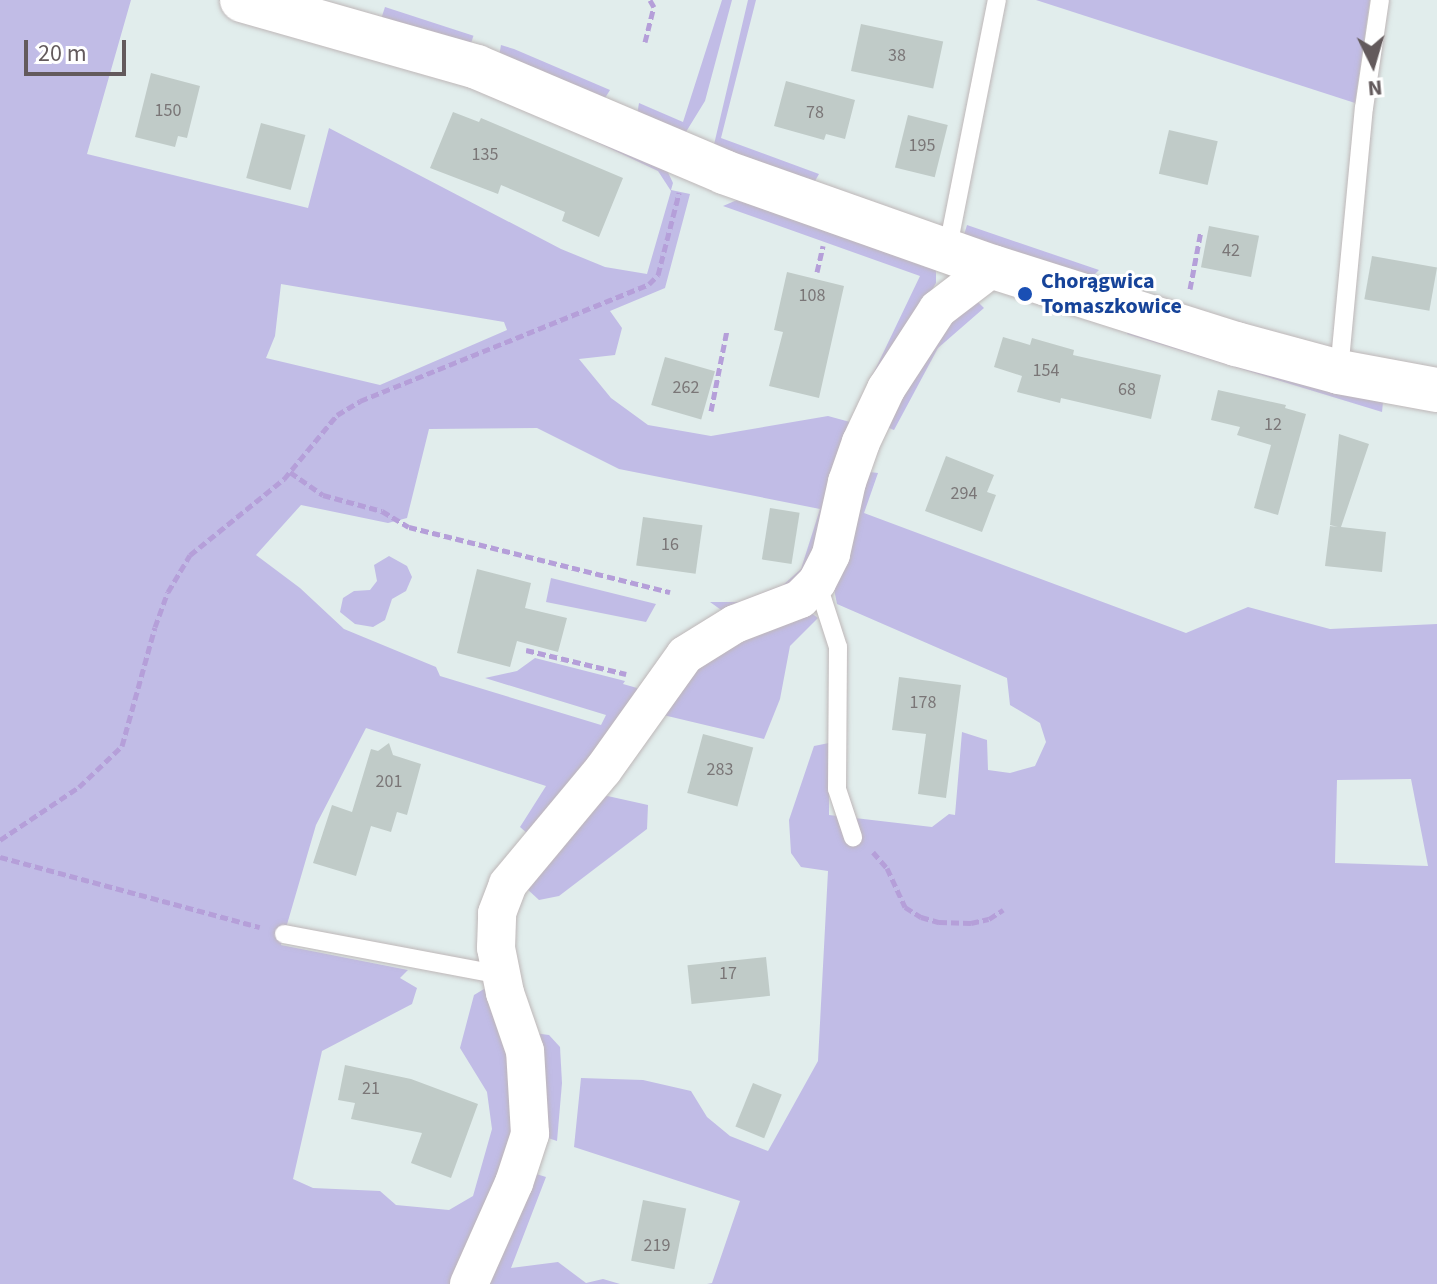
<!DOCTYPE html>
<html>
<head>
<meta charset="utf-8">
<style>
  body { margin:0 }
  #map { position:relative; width:1437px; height:1284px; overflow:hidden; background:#e1edec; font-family:"Source Sans 3",sans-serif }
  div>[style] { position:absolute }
  .green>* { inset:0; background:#c1bce6; transform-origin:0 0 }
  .building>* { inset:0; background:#c0cbc8; transform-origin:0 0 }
  .path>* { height:5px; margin-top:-2.5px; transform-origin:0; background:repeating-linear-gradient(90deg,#b59fd9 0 8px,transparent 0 12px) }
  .roads { filter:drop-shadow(0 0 2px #beb7b8) drop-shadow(0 0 2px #beb7b8) }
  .lane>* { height:18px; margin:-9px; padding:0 9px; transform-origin:9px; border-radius:9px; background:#fff }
  .street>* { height:38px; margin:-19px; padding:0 19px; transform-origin:19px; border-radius:19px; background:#fff }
  .secondary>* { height:44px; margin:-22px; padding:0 22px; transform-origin:22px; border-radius:22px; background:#fff }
  .dots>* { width:22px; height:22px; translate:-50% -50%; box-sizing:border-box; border:4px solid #fff; border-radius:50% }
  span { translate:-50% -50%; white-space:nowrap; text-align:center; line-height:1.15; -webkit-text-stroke:6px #fff; paint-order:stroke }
  .number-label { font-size:18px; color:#7a7677 }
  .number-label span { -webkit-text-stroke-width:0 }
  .transit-label { font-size:22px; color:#164399; font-weight:700 }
  .left { translate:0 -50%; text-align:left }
  .north { position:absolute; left:1333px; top:24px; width:80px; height:80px; -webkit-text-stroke:6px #fff; paint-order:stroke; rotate:175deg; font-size:22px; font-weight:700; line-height:32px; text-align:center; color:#635a5c }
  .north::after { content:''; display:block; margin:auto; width:28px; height:36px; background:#635a5c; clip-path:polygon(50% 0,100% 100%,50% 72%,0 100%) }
  .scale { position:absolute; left:24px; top:40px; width:102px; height:36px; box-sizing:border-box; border:4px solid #635a5c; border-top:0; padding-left:10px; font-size:24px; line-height:28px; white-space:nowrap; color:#635a5c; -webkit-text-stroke:6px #fff; paint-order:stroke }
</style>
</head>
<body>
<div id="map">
  <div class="green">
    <i style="clip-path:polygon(evenodd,0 0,131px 0,87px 154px,308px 208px,329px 128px,561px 249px,605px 267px,647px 274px,671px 191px,658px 171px,516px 104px,664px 164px,673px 183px,671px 190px,690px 194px,665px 288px,610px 311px,622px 328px,615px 355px,579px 359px,611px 398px,648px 425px,711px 436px,828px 416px,850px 422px,920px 276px,723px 206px,737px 200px,936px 269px,936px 283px,890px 364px,826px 531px,790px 591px,724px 612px,710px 602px,739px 602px,783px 585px,801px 569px,820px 509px,619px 469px,537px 428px,429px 429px,407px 518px,388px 523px,301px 505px,256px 555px,300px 588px,344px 629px,436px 667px,440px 676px,601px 725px,606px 715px,485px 678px,517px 671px,535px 658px,625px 681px,623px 684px,637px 688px,639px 695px,528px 834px,520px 827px,546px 786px,366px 728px,316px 825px,281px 945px,408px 970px,400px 978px,417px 988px,412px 1004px,322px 1051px,293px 1179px,313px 1188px,380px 1191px,396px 1205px,449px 1210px,473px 1196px,492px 1129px,487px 1092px,460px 1048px,474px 995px,484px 989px,495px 999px,519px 1085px,519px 1127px,462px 1284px,0 1284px,0 0,281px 284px,504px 322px,507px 330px,380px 385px,266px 358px,275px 336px,281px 284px)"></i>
    <i style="clip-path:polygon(722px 0,732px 0,705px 101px,681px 140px,636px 121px,639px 103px,683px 122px)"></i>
    <i style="clip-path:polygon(748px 0,756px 0,721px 138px,819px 174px,815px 181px,712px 153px)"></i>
    <i style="clip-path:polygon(1036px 0,1370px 0,1355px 103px)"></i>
    <i style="left:385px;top:7px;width:93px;height:18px;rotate:18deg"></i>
    <i style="clip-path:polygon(501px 45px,514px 49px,610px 90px,600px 106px,498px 62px)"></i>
    <i style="clip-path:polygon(967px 225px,1099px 270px,1089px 280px,964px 235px)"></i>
    <i style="clip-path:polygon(973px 297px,984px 308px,938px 348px,894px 430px,879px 424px,913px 365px)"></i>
    <i style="clip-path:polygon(1129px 330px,1383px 402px,1382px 412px,1127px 334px)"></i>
    <i style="clip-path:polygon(evenodd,870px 472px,878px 473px,864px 513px,1186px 633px,1248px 607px,1330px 629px,1437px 624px,1437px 1284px,707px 1284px,712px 1283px,740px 1201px,574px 1147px,581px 1078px,643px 1080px,691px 1091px,707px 1117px,730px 1136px,768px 1151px,818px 1061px,828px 871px,801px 867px,791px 853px,789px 820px,814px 746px,829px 743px,829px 815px,932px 827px,949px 814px,955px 815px,962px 732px,987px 740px,988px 770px,1010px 773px,1035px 766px,1046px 742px,1040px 723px,1010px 705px,1007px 678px,837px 604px,833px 584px,853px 509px,870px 472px,1411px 779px,1428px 866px,1335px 863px,1337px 780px,1411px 779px)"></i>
    <i style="clip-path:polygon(389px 556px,407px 566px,412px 577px,406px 591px,392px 599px,385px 620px,373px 627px,355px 624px,340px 612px,343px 598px,354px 591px,370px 590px,377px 581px,374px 565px)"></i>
    <i style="clip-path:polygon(551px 578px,656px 604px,646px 622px,546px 602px)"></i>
    <i style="clip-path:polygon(802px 606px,818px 618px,790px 646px,780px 699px,764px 739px,659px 714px,685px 670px)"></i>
    <i style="clip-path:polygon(603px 795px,648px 805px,647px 829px,559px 896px,539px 900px,526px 888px)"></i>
    <i style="clip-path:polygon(534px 1033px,549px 1035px,560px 1047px,562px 1083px,557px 1141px,548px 1138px)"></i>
    <i style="clip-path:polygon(533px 1173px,546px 1177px,511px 1268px,558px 1262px,586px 1283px,603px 1279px,620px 1284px,484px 1284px)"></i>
  </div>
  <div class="building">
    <i style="left:861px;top:24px;width:84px;height:48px;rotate:12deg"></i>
    <i style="clip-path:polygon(151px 73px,200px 86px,187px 138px,178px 136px,175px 147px,135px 137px)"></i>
    <i style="clip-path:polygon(786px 81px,855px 100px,845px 139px,826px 134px,824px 140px,774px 126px)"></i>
    <i style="clip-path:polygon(453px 112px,479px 122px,481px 118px,623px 178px,599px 237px,562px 221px,565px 212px,501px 185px,498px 194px,430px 168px)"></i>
    <i style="left:908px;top:115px;width:41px;height:54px;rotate:14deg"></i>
    <i style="left:261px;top:123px;width:46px;height:57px;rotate:15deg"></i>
    <i style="left:1169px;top:130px;width:50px;height:45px;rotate:13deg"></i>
    <i style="left:1209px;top:226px;width:51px;height:42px;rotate:11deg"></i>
    <i style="left:1372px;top:256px;width:66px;height:44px;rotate:10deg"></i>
    <i style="clip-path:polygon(787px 272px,844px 286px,819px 398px,769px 386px,783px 332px,774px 330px)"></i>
    <i style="clip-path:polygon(1003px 337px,1030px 345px,1032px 338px,1074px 350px,1073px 355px,1161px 375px,1151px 419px,1061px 398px,1060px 403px,1017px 392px,1022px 376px,994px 367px)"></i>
    <i style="left:665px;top:357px;width:52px;height:50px;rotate:16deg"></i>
    <i style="clip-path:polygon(1218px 390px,1286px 405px,1285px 408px,1306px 414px,1278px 515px,1254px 508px,1271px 445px,1237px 435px,1240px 427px,1211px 420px)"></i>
    <i style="clip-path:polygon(1339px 434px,1369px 444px,1341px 527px,1386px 532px,1382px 572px,1325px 566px,1330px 526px,1338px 527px,1330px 525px)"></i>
    <i style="clip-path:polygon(946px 456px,994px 475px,987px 492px,996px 495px,982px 532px,925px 511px)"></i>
    <i style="left:770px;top:508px;width:30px;height:52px;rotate:9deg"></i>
    <i style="left:643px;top:517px;width:60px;height:49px;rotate:8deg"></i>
    <i style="clip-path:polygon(477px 569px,531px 583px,525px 608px,567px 618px,558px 652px,517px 641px,510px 667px,457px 653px)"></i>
    <i style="clip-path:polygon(899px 677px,961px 685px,946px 798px,918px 794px,926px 734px,892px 730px)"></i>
    <i style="left:703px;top:734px;width:52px;height:61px;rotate:15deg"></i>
    <i style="clip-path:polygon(389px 743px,393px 755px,421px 764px,407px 815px,397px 812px,391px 832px,371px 826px,356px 876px,313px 863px,332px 805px,352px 812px,371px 749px,378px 751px)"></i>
    <i style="left:766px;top:957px;width:39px;height:79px;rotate:84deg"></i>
    <i style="clip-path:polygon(345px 1065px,411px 1079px,478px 1104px,451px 1178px,411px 1163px,422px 1133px,351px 1119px,355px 1103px,338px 1100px)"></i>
    <i style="left:753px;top:1083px;width:31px;height:47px;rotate:22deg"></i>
    <i style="left:643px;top:1200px;width:44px;height:62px;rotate:11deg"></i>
  </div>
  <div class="path">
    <i style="left:645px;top:42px;width:36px;rotate:-76deg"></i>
    <i style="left:654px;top:7px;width:8px;rotate:-120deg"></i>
    <i style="left:817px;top:272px;width:27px;rotate:-77deg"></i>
    <i style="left:1190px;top:289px;width:59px;rotate:-79.3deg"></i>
    <i style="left:711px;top:411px;width:83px;rotate:-78.8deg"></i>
    <i style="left:290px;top:472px;width:40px;rotate:34.9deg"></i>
    <i style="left:323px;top:495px;width:61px;rotate:15.2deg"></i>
    <i style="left:382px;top:511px;width:31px;rotate:31deg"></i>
    <i style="left:409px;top:527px;width:269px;rotate:14deg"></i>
    <i style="left:526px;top:650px;width:103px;rotate:13.5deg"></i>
    <i style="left:0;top:840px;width:95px;rotate:-33.9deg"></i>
    <i style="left:79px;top:787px;width:59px;rotate:-43.6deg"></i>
    <i style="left:122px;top:746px;width:123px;rotate:-74.5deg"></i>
    <i style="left:155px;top:627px;width:37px;rotate:-70deg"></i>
    <i style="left:168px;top:592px;width:43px;rotate:-59.3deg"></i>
    <i style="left:190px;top:555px;width:121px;rotate:-39deg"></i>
    <i style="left:284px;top:479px;width:83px;rotate:-50.4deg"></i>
    <i style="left:337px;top:415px;width:27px;rotate:-31deg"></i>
    <i style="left:360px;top:401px;width:312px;rotate:-22deg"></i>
    <i style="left:649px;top:284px;width:13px;rotate:-45deg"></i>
    <i style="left:658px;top:275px;width:85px;rotate:-75.6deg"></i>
    <i style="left:873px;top:852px;width:21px;rotate:49deg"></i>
    <i style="left:887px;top:868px;width:43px;rotate:65.2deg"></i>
    <i style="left:905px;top:907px;width:19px;rotate:32deg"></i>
    <i style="left:921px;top:917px;width:19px;rotate:16deg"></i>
    <i style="left:939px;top:922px;width:32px;rotate:2deg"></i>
    <i style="left:971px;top:923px;width:18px;rotate:-13deg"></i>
    <i style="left:989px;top:919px;width:17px;rotate:-33deg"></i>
    <i style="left:0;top:857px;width:269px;rotate:15.1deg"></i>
  </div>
  <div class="roads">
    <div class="lane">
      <i style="left:947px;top:252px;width:257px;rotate:-78.8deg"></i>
      <i style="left:1339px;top:371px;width:264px;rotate:-84.6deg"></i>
      <i style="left:1364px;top:108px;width:109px;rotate:-81.6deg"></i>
      <i style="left:817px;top:582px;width:68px;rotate:72.1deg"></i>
      <i style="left:838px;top:647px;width:142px;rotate:90.4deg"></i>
      <i style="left:837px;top:789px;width:51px;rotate:71.6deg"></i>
      <i style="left:284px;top:934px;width:221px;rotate:10.7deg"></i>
    </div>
    <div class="street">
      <i style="left:469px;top:1284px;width:111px;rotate:-66deg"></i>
      <i style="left:514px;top:1183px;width:52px;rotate:-71.9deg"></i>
      <i style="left:530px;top:1134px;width:83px;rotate:-93.4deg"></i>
      <i style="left:525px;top:1051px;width:61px;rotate:-109deg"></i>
      <i style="left:505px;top:993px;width:46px;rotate:-101.3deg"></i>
      <i style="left:496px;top:948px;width:35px;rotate:-88deg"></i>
      <i style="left:497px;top:913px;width:31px;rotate:-69deg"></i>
      <i style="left:508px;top:884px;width:148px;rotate:-50.2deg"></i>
      <i style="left:603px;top:770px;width:141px;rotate:-54.5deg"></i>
      <i style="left:685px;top:655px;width:59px;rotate:-31.8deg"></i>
      <i style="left:735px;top:624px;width:70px;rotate:-21deg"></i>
      <i style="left:800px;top:599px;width:24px;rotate:-45deg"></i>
      <i style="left:817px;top:582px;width:31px;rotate:-63deg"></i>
      <i style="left:831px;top:554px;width:74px;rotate:-77.5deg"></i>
      <i style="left:847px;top:482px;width:42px;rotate:-70.7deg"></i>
      <i style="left:861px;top:442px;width:59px;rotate:-64.7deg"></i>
      <i style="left:886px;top:389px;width:95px;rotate:-57deg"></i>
      <i style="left:938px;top:309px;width:69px;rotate:-37.4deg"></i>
    </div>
    <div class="secondary">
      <i style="left:242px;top:0;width:244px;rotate:15.9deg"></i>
      <i style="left:477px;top:67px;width:268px;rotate:23deg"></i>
      <i style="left:724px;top:172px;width:285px;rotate:19.5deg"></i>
      <i style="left:993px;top:267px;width:255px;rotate:17.6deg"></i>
      <i style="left:1236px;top:344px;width:107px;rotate:15.2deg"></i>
      <i style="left:1339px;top:372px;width:100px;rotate:10.4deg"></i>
    </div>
  </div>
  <div class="dots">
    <i style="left:1025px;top:294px;background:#1a4fb4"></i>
  </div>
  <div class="number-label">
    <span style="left:897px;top:56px">38</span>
    <span style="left:168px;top:111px">150</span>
    <span style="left:815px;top:113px">78</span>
    <span style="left:922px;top:146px">195</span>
    <span style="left:485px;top:155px">135</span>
    <span style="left:1231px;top:251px">42</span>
    <span style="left:812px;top:296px">108</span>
    <span style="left:1046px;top:371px">154</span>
    <span style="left:686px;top:388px">262</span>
    <span style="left:1127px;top:390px">68</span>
    <span style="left:1273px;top:425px">12</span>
    <span style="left:964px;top:494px">294</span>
    <span style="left:670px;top:545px">16</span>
    <span style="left:923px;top:703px">178</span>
    <span style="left:720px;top:770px">283</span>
    <span style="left:389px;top:782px">201</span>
    <span style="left:728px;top:974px">17</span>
    <span style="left:371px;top:1089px">21</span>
    <span style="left:657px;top:1246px">219</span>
  </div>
  <div class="transit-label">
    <span class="left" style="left:1041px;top:294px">Chorągwica<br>Tomaszkowice</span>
  </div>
  <div class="north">N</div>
  <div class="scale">20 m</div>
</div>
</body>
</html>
